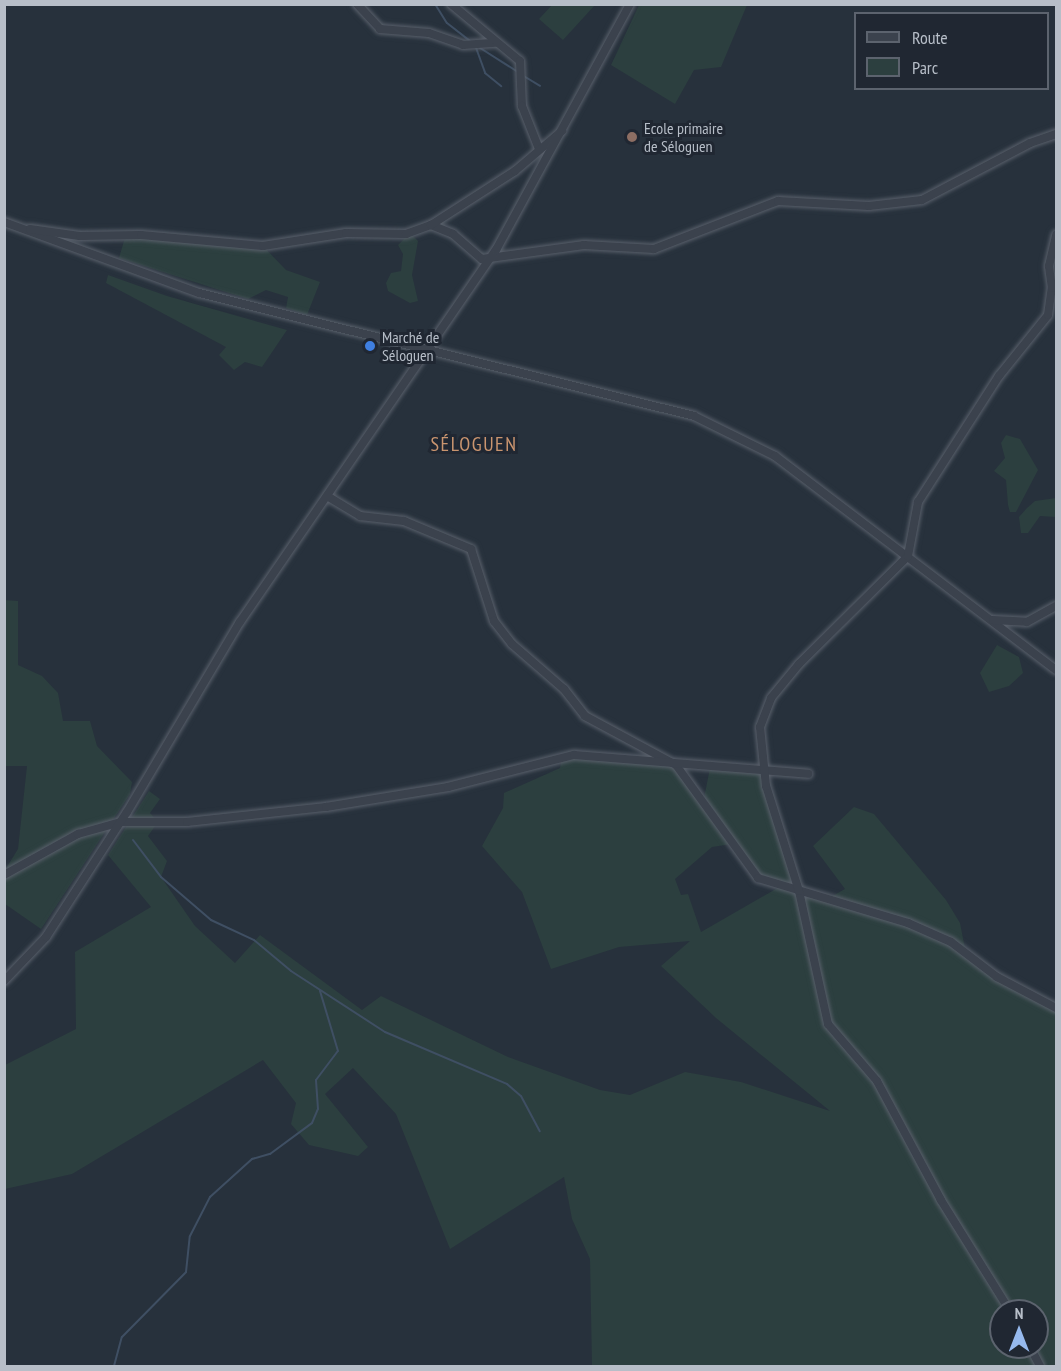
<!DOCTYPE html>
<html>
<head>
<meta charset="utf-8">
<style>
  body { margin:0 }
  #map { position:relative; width:1061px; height:1371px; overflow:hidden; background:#27313c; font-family:"PT Sans Narrow",sans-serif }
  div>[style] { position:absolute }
  .green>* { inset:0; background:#2c3f3f }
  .stream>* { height:2px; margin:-1px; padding:0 1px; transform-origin:1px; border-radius:1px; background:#3f4f63 }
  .roads { filter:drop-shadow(0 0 2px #59606b) drop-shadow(0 0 2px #59606b) }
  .street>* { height:8px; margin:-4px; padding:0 4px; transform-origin:4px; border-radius:4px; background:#3b424d }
  .dots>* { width:16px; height:16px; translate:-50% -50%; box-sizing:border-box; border:3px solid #202732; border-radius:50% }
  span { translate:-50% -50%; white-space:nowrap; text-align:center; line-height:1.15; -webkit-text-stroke:6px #202732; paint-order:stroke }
  .poi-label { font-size:16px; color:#b7bec8 }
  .left { translate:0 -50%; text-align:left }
  .quarter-label { font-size:20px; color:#ca956f; letter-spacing:1.5px }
  .frame { position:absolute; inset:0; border:6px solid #b7bec8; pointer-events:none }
  .legend { position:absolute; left:854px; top:12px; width:195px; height:78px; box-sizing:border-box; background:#202732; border:2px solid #5c636e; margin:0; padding:8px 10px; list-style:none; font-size:18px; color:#b7bec8 }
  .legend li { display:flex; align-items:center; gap:12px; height:30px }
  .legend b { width:30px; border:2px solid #5c636e }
  .north { position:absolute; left:989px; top:1299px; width:60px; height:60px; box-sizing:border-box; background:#202732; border:2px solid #5c636e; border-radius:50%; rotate:0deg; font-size:16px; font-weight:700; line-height:24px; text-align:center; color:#b7bec8 }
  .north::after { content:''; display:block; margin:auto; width:21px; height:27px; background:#96b9ed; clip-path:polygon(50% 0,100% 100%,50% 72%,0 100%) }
</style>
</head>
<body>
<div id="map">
  <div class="green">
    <i style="clip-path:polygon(552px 5px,552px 4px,595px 5px,563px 40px,539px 19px)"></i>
    <i style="clip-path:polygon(639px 5px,639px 4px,747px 5px,721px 67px,694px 70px,675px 104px,611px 65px)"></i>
    <i style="clip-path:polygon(410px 233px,418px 241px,412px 275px,418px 301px,410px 303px,388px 291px,386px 283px,391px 273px,401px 271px,403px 254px,398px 245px)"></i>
    <i style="clip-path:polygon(126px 234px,263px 246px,286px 270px,320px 282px,307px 315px,286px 308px,288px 297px,266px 290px,248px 299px,119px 258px)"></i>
    <i style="clip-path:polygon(108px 275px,167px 296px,287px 330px,262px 367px,245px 362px,234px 370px,219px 355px,226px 347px,106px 283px)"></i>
    <i style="clip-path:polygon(1006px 435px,1020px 439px,1038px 470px,1016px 512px,1010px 512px,1008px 505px,1006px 480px,994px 471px,1005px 458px,1001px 443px)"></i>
    <i style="clip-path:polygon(1056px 498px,1056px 517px,1040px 516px,1028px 533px,1021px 533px,1019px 517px,1027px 508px,1035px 501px)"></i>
    <i style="clip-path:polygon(4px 600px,18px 601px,18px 665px,42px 676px,58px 693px,63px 721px,90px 721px,97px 746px,132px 782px,130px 794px,41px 929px,5px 904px,5px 870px,18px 849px,27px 766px,6px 766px,5px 759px)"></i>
    <i style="clip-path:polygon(997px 645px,1019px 657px,1023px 673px,1009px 686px,989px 692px,980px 673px)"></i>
    <i style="clip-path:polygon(evenodd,562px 758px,669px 760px,704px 798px,711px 763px,764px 768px,799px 891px,827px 899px,845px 889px,813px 846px,854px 807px,874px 814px,946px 900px,960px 923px,966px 954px,997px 977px,1056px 1008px,1056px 1366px,592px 1366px,590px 1259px,572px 1219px,564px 1177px,450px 1249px,396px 1114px,353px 1068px,325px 1094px,368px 1147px,358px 1156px,309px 1145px,291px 1124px,296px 1103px,263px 1060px,72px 1174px,5px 1189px,5px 1065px,76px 1029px,75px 952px,151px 907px,108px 855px,149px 791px,160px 799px,150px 813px,158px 822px,148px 836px,167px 861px,161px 877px,195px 926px,235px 963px,260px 935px,362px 1010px,381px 996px,508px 1057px,600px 1090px,630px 1095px,685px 1072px,741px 1082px,830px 1111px,716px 1018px,661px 966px,690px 941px,619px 947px,551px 969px,522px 892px,482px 846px,503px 808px,504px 793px,560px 768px,562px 758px,732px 844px,758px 878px,781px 886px,701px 932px,688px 894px,681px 895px,675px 879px,712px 847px,732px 844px,562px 758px,1001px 1311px,1037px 1311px,1037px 1347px,1001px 1347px,1001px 1311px)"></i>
  </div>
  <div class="stream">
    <i style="left:435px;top:4px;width:22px;rotate:58deg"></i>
    <i style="left:447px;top:23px;width:29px;rotate:38deg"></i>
    <i style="left:475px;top:45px;width:30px;rotate:70deg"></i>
    <i style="left:485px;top:73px;width:21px;rotate:39deg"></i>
    <i style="left:477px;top:46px;width:49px;rotate:32.4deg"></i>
    <i style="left:522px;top:75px;width:21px;rotate:31deg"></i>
    <i style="left:133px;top:840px;width:46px;rotate:52.9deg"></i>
    <i style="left:161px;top:877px;width:66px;rotate:40.7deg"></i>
    <i style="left:211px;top:920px;width:47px;rotate:24.9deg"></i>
    <i style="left:254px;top:940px;width:48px;rotate:40deg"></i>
    <i style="left:291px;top:971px;width:112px;rotate:33deg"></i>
    <i style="left:385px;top:1032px;width:133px;rotate:23.1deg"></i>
    <i style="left:507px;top:1084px;width:18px;rotate:41deg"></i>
    <i style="left:521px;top:1096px;width:40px;rotate:62deg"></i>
    <i style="left:114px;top:1366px;width:30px;rotate:-75deg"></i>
    <i style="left:122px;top:1337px;width:91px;rotate:-45.4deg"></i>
    <i style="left:186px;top:1272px;width:36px;rotate:-84deg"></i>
    <i style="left:190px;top:1236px;width:44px;rotate:-62.9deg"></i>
    <i style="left:210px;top:1197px;width:57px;rotate:-42.1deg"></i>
    <i style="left:252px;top:1159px;width:19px;rotate:-16deg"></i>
    <i style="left:270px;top:1154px;width:52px;rotate:-36.4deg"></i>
    <i style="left:312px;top:1123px;width:15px;rotate:-67deg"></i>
    <i style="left:318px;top:1109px;width:29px;rotate:-94deg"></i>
    <i style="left:316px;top:1080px;width:36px;rotate:-53deg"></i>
    <i style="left:338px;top:1051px;width:63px;rotate:-106.7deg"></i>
  </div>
  <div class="roads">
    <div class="street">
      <i style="left:357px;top:4px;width:34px;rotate:47deg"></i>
      <i style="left:380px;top:29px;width:49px;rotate:4.7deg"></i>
      <i style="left:429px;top:33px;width:36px;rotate:19deg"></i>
      <i style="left:463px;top:45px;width:32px;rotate:-4deg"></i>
      <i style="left:451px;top:4px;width:89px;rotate:39.6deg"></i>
      <i style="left:520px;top:61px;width:45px;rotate:87.5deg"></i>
      <i style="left:522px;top:106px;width:46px;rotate:68.4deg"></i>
      <i style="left:4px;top:222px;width:208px;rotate:20deg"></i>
      <i style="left:199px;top:293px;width:510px;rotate:13.95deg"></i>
      <i style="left:694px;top:416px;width:90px;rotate:26.3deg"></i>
      <i style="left:775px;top:456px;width:353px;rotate:37.3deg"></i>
      <i style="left:431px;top:225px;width:24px;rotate:22deg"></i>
      <i style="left:453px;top:234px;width:38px;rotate:41deg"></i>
      <i style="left:482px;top:259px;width:103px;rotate:-7.8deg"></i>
      <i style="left:584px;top:245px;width:70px;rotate:3.3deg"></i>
      <i style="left:654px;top:249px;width:133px;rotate:-21.2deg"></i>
      <i style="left:778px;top:201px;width:91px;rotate:3.1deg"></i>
      <i style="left:869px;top:206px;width:53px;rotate:-6.5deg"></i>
      <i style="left:922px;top:200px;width:122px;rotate:-27.8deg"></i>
      <i style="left:1030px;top:143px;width:28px;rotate:-19deg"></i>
      <i style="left:30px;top:229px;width:50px;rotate:8deg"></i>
      <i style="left:80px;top:236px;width:61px;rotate:-0.9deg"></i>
      <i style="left:141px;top:235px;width:122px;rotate:5.2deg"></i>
      <i style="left:263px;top:246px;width:84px;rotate:-8.9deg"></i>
      <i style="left:346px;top:233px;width:60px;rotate:1deg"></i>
      <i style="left:406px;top:234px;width:27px;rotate:-20deg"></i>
      <i style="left:431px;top:225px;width:100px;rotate:-32.7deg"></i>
      <i style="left:515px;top:171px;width:62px;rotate:-40.4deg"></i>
      <i style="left:327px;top:496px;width:39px;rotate:31deg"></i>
      <i style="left:360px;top:516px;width:44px;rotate:6.5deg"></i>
      <i style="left:404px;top:521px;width:73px;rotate:22.7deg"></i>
      <i style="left:471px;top:549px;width:76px;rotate:72.3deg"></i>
      <i style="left:494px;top:621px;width:29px;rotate:52deg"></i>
      <i style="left:512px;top:644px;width:69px;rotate:40.9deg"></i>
      <i style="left:564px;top:689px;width:34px;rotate:52deg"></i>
      <i style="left:585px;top:716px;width:103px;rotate:28.3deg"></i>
      <i style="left:676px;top:765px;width:140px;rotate:54deg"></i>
      <i style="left:758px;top:878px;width:157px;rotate:16.7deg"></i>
      <i style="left:908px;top:923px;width:47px;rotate:23.8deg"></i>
      <i style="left:951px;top:942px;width:58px;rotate:37.3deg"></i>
      <i style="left:997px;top:977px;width:67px;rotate:27.7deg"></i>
      <i style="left:993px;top:620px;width:34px;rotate:3deg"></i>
      <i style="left:1027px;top:622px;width:33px;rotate:-29deg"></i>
      <i style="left:4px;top:875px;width:85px;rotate:-29deg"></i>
      <i style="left:78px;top:834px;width:45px;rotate:-15.6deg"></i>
      <i style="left:121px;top:822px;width:66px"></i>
      <i style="left:187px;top:822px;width:140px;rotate:-6.2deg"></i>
      <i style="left:326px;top:807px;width:124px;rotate:-9.3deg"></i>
      <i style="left:448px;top:787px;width:130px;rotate:-14.3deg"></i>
      <i style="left:574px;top:755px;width:235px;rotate:4.6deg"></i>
      <i style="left:4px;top:981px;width:61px;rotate:-46.3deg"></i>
      <i style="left:46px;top:937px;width:149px;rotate:-57.1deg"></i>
      <i style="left:127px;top:812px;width:221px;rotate:-59.3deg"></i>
      <i style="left:240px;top:622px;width:452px;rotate:-55.5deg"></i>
      <i style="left:496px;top:250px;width:280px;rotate:-61.4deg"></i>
      <i style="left:1010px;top:1311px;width:131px;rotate:-121.9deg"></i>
      <i style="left:941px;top:1200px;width:135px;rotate:-118.3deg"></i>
      <i style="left:877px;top:1081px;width:75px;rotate:-130.7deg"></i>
      <i style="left:828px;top:1024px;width:136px;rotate:-102.3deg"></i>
      <i style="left:799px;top:891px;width:110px;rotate:-107.4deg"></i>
      <i style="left:766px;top:786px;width:59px;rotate:-95.8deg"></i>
      <i style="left:760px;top:727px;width:31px;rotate:-69deg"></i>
      <i style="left:771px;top:698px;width:44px;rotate:-50.5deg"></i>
      <i style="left:799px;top:664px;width:153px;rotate:-44.7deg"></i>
      <i style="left:908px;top:556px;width:55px;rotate:-79.5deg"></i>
      <i style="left:918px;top:502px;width:150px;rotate:-57.3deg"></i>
      <i style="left:999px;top:376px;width:78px;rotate:-51.2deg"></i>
      <i style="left:1048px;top:315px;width:27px;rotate:-82deg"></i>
      <i style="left:1052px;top:288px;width:22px;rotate:-98deg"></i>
      <i style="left:1049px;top:266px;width:32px;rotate:-77deg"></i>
      <i style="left:1030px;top:1347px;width:21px;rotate:62deg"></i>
    </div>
  </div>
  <div class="dots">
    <i style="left:632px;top:137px;background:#8d6e63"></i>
    <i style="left:370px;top:346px;background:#3f7fe0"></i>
  </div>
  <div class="poi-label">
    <span class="left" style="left:644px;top:137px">Ecole primaire<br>de Séloguen</span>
    <span class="left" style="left:382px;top:346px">Marché de<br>Séloguen</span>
  </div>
  <div class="quarter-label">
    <span style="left:474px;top:444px">SÉLOGUEN</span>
  </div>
  <div class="frame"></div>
  <ul class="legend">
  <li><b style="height:8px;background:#3b424d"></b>Route</li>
  <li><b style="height:16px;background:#2c3f3f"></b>Parc</li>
  </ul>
  <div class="north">N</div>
</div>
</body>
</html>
